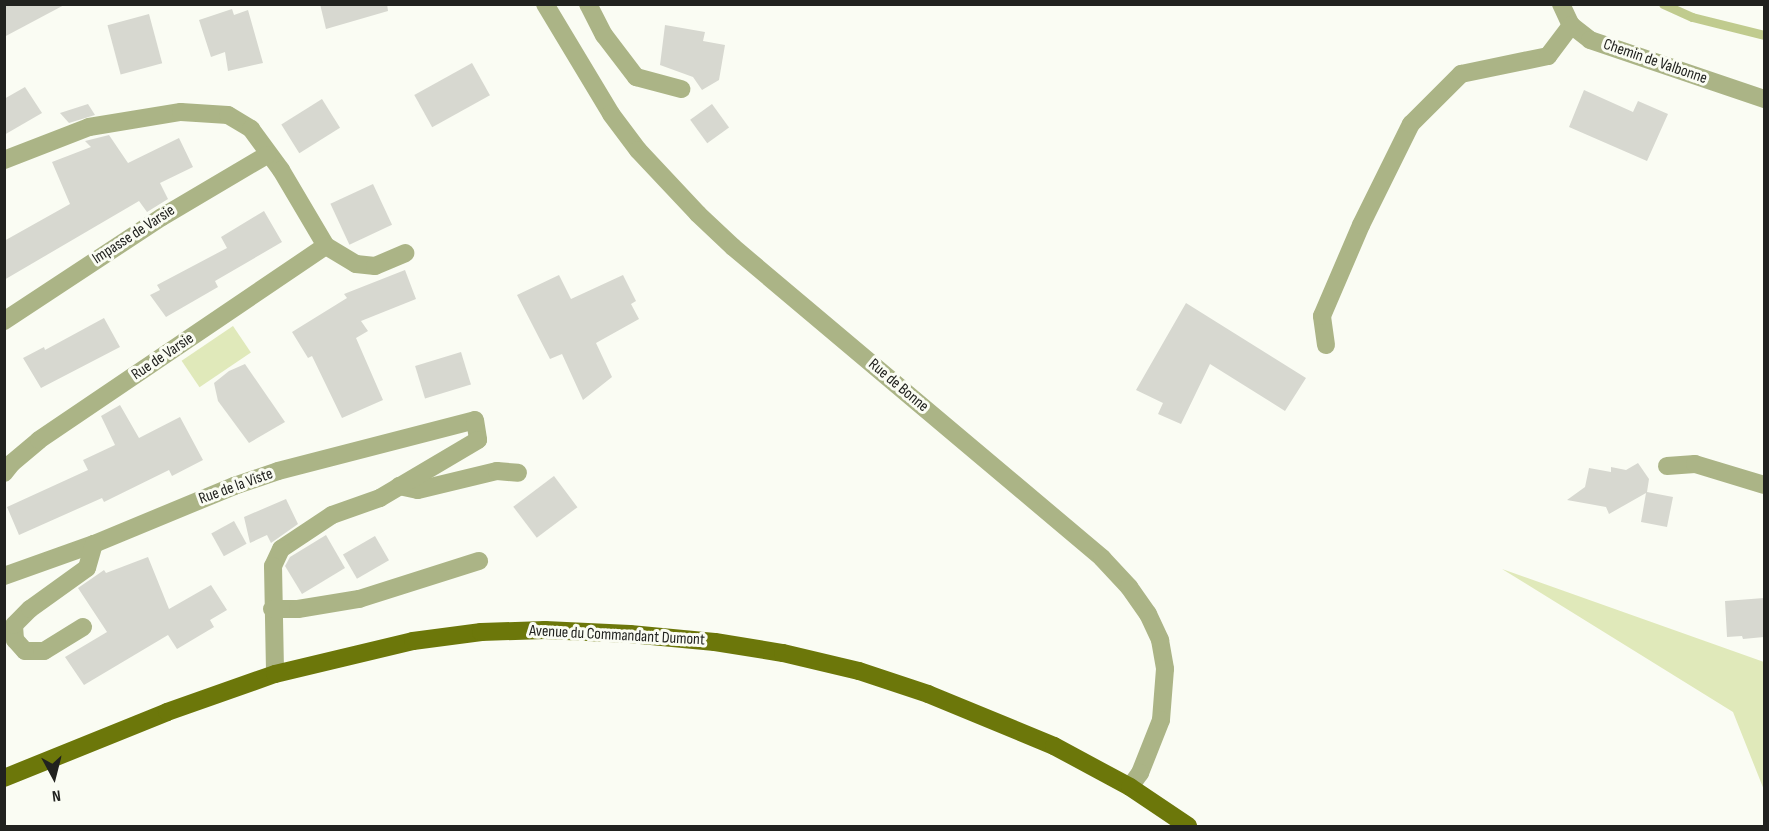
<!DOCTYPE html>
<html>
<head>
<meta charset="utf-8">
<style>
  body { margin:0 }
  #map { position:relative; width:1769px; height:831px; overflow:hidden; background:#fafcf3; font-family:"Sofia Sans Condensed",sans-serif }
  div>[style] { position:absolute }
  .green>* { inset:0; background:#e0e9ba; transform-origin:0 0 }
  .stream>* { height:9px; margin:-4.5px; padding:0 4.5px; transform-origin:4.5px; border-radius:4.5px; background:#c0cb8e }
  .building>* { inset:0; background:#d7d8d0; transform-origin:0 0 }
  .minor>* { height:18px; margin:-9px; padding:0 9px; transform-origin:9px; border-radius:9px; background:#abb486 }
  .major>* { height:18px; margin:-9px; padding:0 9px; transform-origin:9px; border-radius:9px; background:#6c770a }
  span { translate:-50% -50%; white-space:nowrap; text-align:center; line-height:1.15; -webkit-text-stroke:6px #fafcf3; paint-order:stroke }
  .street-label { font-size:16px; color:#21221f }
  .frame { position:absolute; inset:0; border:6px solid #21221f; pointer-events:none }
  .north { position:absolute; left:24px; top:747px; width:60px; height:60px; -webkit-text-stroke:4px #fafcf3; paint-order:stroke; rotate:173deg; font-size:16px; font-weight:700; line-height:24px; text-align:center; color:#21221f }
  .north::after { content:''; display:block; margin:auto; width:21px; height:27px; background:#21221f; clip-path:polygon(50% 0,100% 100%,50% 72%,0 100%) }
</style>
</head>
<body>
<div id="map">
  <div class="green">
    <i style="left:233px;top:326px;width:32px;height:62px;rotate:56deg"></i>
    <i style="clip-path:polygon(1502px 569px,1764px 662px,1764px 790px,1733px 712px)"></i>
  </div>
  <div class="stream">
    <i style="left:1663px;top:4px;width:32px;rotate:24deg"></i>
    <i style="left:1692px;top:17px;width:74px;rotate:14deg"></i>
  </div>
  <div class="building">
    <i style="clip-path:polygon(4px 4px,66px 4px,4px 37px)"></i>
    <i style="clip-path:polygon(320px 4px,387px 4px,388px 11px,326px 29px)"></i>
    <i style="clip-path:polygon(232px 9px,234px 15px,248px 10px,263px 63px,228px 71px,225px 52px,211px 57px,199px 20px)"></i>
    <i style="left:149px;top:14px;width:51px;height:43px;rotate:75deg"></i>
    <i style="clip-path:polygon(665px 25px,705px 32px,703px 41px,725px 45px,719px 80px,702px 90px,693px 77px,660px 65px)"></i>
    <i style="left:472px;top:63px;width:37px;height:66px;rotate:61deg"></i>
    <i style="clip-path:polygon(25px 87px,42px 113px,4px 135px,4px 99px)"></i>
    <i style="clip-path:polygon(1584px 90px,1633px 112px,1638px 101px,1668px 114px,1647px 161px,1569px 127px)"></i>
    <i style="left:322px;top:99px;width:34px;height:48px;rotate:58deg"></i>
    <i style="clip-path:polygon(88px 104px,95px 115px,69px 123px,60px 113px)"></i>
    <i style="left:712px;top:104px;width:29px;height:27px;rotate:54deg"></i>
    <i style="clip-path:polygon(109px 135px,128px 163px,179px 138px,193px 167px,160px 183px,168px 199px,147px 212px,139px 201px,4px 280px,4px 241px,70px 204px,52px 162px,91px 147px,85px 141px)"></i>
    <i style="left:373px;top:184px;width:45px;height:47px;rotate:65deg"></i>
    <i style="clip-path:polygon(264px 211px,282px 242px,215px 281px,218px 287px,166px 317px,150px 295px,160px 290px,157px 285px,227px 248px,221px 237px)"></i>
    <i style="clip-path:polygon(405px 270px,416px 299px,361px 321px,368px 331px,356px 338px,383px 400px,342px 418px,312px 356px,308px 358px,292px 332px,347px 298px,344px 294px)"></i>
    <i style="clip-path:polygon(559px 275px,571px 299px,623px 275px,636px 301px,631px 304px,639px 319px,596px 343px,612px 377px,583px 400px,562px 354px,550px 359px,517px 295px)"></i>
    <i style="clip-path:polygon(1186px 303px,1306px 378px,1285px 411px,1210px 364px,1181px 424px,1158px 414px,1163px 403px,1136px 390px)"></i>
    <i style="clip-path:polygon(104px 318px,120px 347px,41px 388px,23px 358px,44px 347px,45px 350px)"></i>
    <i style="left:461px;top:352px;width:34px;height:48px;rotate:73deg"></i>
    <i style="clip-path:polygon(245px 364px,285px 422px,249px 443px,218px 401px,214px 383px,229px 371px)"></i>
    <i style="clip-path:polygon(120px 405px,139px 438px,180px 417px,203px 460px,172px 476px,169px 470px,104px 502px,102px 498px,19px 535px,7px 507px,88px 470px,83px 460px,115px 445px,101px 416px)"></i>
    <i style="clip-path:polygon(1638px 463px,1649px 479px,1647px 492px,1673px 497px,1667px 527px,1641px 522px,1646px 493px,1609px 514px,1606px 507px,1567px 500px,1585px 487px,1589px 468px,1611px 472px,1611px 467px,1626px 470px)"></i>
    <i style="left:554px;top:476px;width:39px;height:51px;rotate:53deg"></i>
    <i style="clip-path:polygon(286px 499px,298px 524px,271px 543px,267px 535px,250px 543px,244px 517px)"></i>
    <i style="left:234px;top:521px;width:26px;height:26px;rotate:61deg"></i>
    <i style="clip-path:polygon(326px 535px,345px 568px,302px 594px,285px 566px,290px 557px)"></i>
    <i style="left:375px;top:536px;width:28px;height:37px;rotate:60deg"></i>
    <i style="clip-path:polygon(148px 557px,169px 609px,211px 585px,227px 610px,210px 620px,214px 627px,177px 649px,168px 635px,84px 685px,65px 657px,107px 632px,78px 588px,104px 570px,106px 573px)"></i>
    <i style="clip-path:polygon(1764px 598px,1764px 637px,1743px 639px,1742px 636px,1727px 637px,1725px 601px)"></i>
  </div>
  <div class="minor">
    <i style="left:545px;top:4px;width:128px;rotate:59deg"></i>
    <i style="left:611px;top:114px;width:45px;rotate:53.1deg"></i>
    <i style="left:638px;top:150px;width:88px;rotate:46.8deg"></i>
    <i style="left:698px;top:214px;width:48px;rotate:43.3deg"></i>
    <i style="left:733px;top:247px;width:483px;rotate:40.1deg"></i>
    <i style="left:1102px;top:558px;width:40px;rotate:47deg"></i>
    <i style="left:1129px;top:587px;width:33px;rotate:55deg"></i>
    <i style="left:1148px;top:614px;width:29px;rotate:65deg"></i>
    <i style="left:1160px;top:640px;width:29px;rotate:80deg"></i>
    <i style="left:1165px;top:669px;width:51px;rotate:94.5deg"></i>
    <i style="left:1161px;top:720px;width:57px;rotate:111.6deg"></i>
    <i style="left:1140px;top:773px;width:17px;rotate:126deg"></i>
    <i style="left:588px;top:4px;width:35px;rotate:63deg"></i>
    <i style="left:604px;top:35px;width:53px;rotate:52.7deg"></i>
    <i style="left:636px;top:77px;width:47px;rotate:14.9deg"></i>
    <i style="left:1561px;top:4px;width:23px;rotate:65deg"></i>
    <i style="left:1571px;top:25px;width:24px;rotate:38deg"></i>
    <i style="left:1590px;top:40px;width:184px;rotate:18.7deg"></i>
    <i style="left:4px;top:160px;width:91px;rotate:-21.2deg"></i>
    <i style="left:89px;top:127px;width:93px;rotate:-9.3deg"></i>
    <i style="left:181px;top:112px;width:47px;rotate:3.7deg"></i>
    <i style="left:228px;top:115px;width:27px;rotate:31deg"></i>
    <i style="left:251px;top:129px;width:51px;rotate:53.8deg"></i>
    <i style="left:281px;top:170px;width:88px;rotate:59.4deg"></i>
    <i style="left:326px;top:246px;width:35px;rotate:31deg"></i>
    <i style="left:356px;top:264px;width:19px;rotate:6deg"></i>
    <i style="left:375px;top:266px;width:33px;rotate:-23deg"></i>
    <i style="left:4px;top:321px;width:189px;rotate:-33.4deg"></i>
    <i style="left:162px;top:217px;width:122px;rotate:-30.6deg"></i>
    <i style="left:1326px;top:345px;width:29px;rotate:-98deg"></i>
    <i style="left:1322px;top:316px;width:99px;rotate:-66.8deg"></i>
    <i style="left:1361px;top:225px;width:113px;rotate:-63.7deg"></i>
    <i style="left:1411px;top:124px;width:71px;rotate:-45deg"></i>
    <i style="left:1461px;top:74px;width:89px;rotate:-11.7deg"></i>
    <i style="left:1548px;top:56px;width:39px;rotate:-53deg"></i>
    <i style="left:1667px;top:466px;width:28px;rotate:-4deg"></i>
    <i style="left:1695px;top:464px;width:72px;rotate:16.9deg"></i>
    <i style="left:4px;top:473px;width:13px;rotate:-51deg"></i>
    <i style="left:12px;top:463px;width:35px;rotate:-40deg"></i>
    <i style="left:39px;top:440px;width:346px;rotate:-34.1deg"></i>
    <i style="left:399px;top:486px;width:19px;rotate:12deg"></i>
    <i style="left:418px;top:490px;width:81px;rotate:-13.5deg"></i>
    <i style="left:497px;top:471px;width:21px;rotate:5deg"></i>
    <i style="left:4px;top:576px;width:96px;rotate:-19.6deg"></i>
    <i style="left:94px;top:544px;width:152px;rotate:-22.5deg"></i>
    <i style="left:234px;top:486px;width:46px;rotate:-18.8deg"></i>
    <i style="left:278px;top:471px;width:203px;rotate:-14.5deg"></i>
    <i style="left:475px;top:420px;width:20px;rotate:81deg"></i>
    <i style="left:478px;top:440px;width:114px;rotate:149.4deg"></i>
    <i style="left:380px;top:498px;width:51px;rotate:160.5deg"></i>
    <i style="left:332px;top:515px;width:61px;rotate:146.3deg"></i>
    <i style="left:281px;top:549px;width:19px;rotate:115deg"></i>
    <i style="left:273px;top:566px;width:108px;rotate:88.9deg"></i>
    <i style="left:272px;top:609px;width:26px"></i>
    <i style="left:298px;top:609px;width:62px;rotate:-9.3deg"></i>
    <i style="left:359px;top:599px;width:126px;rotate:-17.6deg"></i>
    <i style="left:83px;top:627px;width:46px;rotate:148.4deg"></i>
    <i style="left:44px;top:651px;width:19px;rotate:180deg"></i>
    <i style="left:25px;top:651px;width:15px;rotate:-132deg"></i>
    <i style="left:15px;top:640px;width:15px;rotate:-94deg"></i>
    <i style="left:14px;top:625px;width:23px;rotate:-45deg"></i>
    <i style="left:30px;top:609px;width:70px;rotate:-35.7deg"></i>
    <i style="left:87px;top:568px;width:25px;rotate:-74deg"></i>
  </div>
  <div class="major">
    <i style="left:4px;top:778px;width:176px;rotate:-22deg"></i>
    <i style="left:167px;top:712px;width:114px;rotate:-19.4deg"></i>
    <i style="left:275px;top:674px;width:142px;rotate:-13.4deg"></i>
    <i style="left:413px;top:641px;width:69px;rotate:-7.5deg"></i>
    <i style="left:481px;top:632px;width:64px;rotate:-1.8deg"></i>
    <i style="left:545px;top:630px;width:85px;rotate:2.7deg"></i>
    <i style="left:630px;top:634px;width:85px;rotate:5.4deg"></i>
    <i style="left:715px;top:642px;width:69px;rotate:9.2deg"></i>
    <i style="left:783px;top:653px;width:78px;rotate:13.3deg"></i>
    <i style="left:859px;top:671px;width:73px;rotate:18.4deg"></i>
    <i style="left:928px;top:694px;width:136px;rotate:22.4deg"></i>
    <i style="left:1054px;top:746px;width:86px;rotate:28.3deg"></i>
    <i style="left:1130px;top:787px;width:70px;rotate:33.9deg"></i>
  </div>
  <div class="street-label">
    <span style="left:1655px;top:62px;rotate:19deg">Chemin de Valbonne</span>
    <span style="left:134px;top:235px;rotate:-33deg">Impasse de Varsie</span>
    <span style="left:163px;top:357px;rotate:-34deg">Rue de Varsie</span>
    <span style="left:898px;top:386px;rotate:40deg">Rue de Bonne</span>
    <span style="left:236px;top:487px;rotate:-20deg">Rue de la Viste</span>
    <span style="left:617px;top:636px;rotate:3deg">Avenue du Commandant Dumont</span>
  </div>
  <div class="frame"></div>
  <div class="north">N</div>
</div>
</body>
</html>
